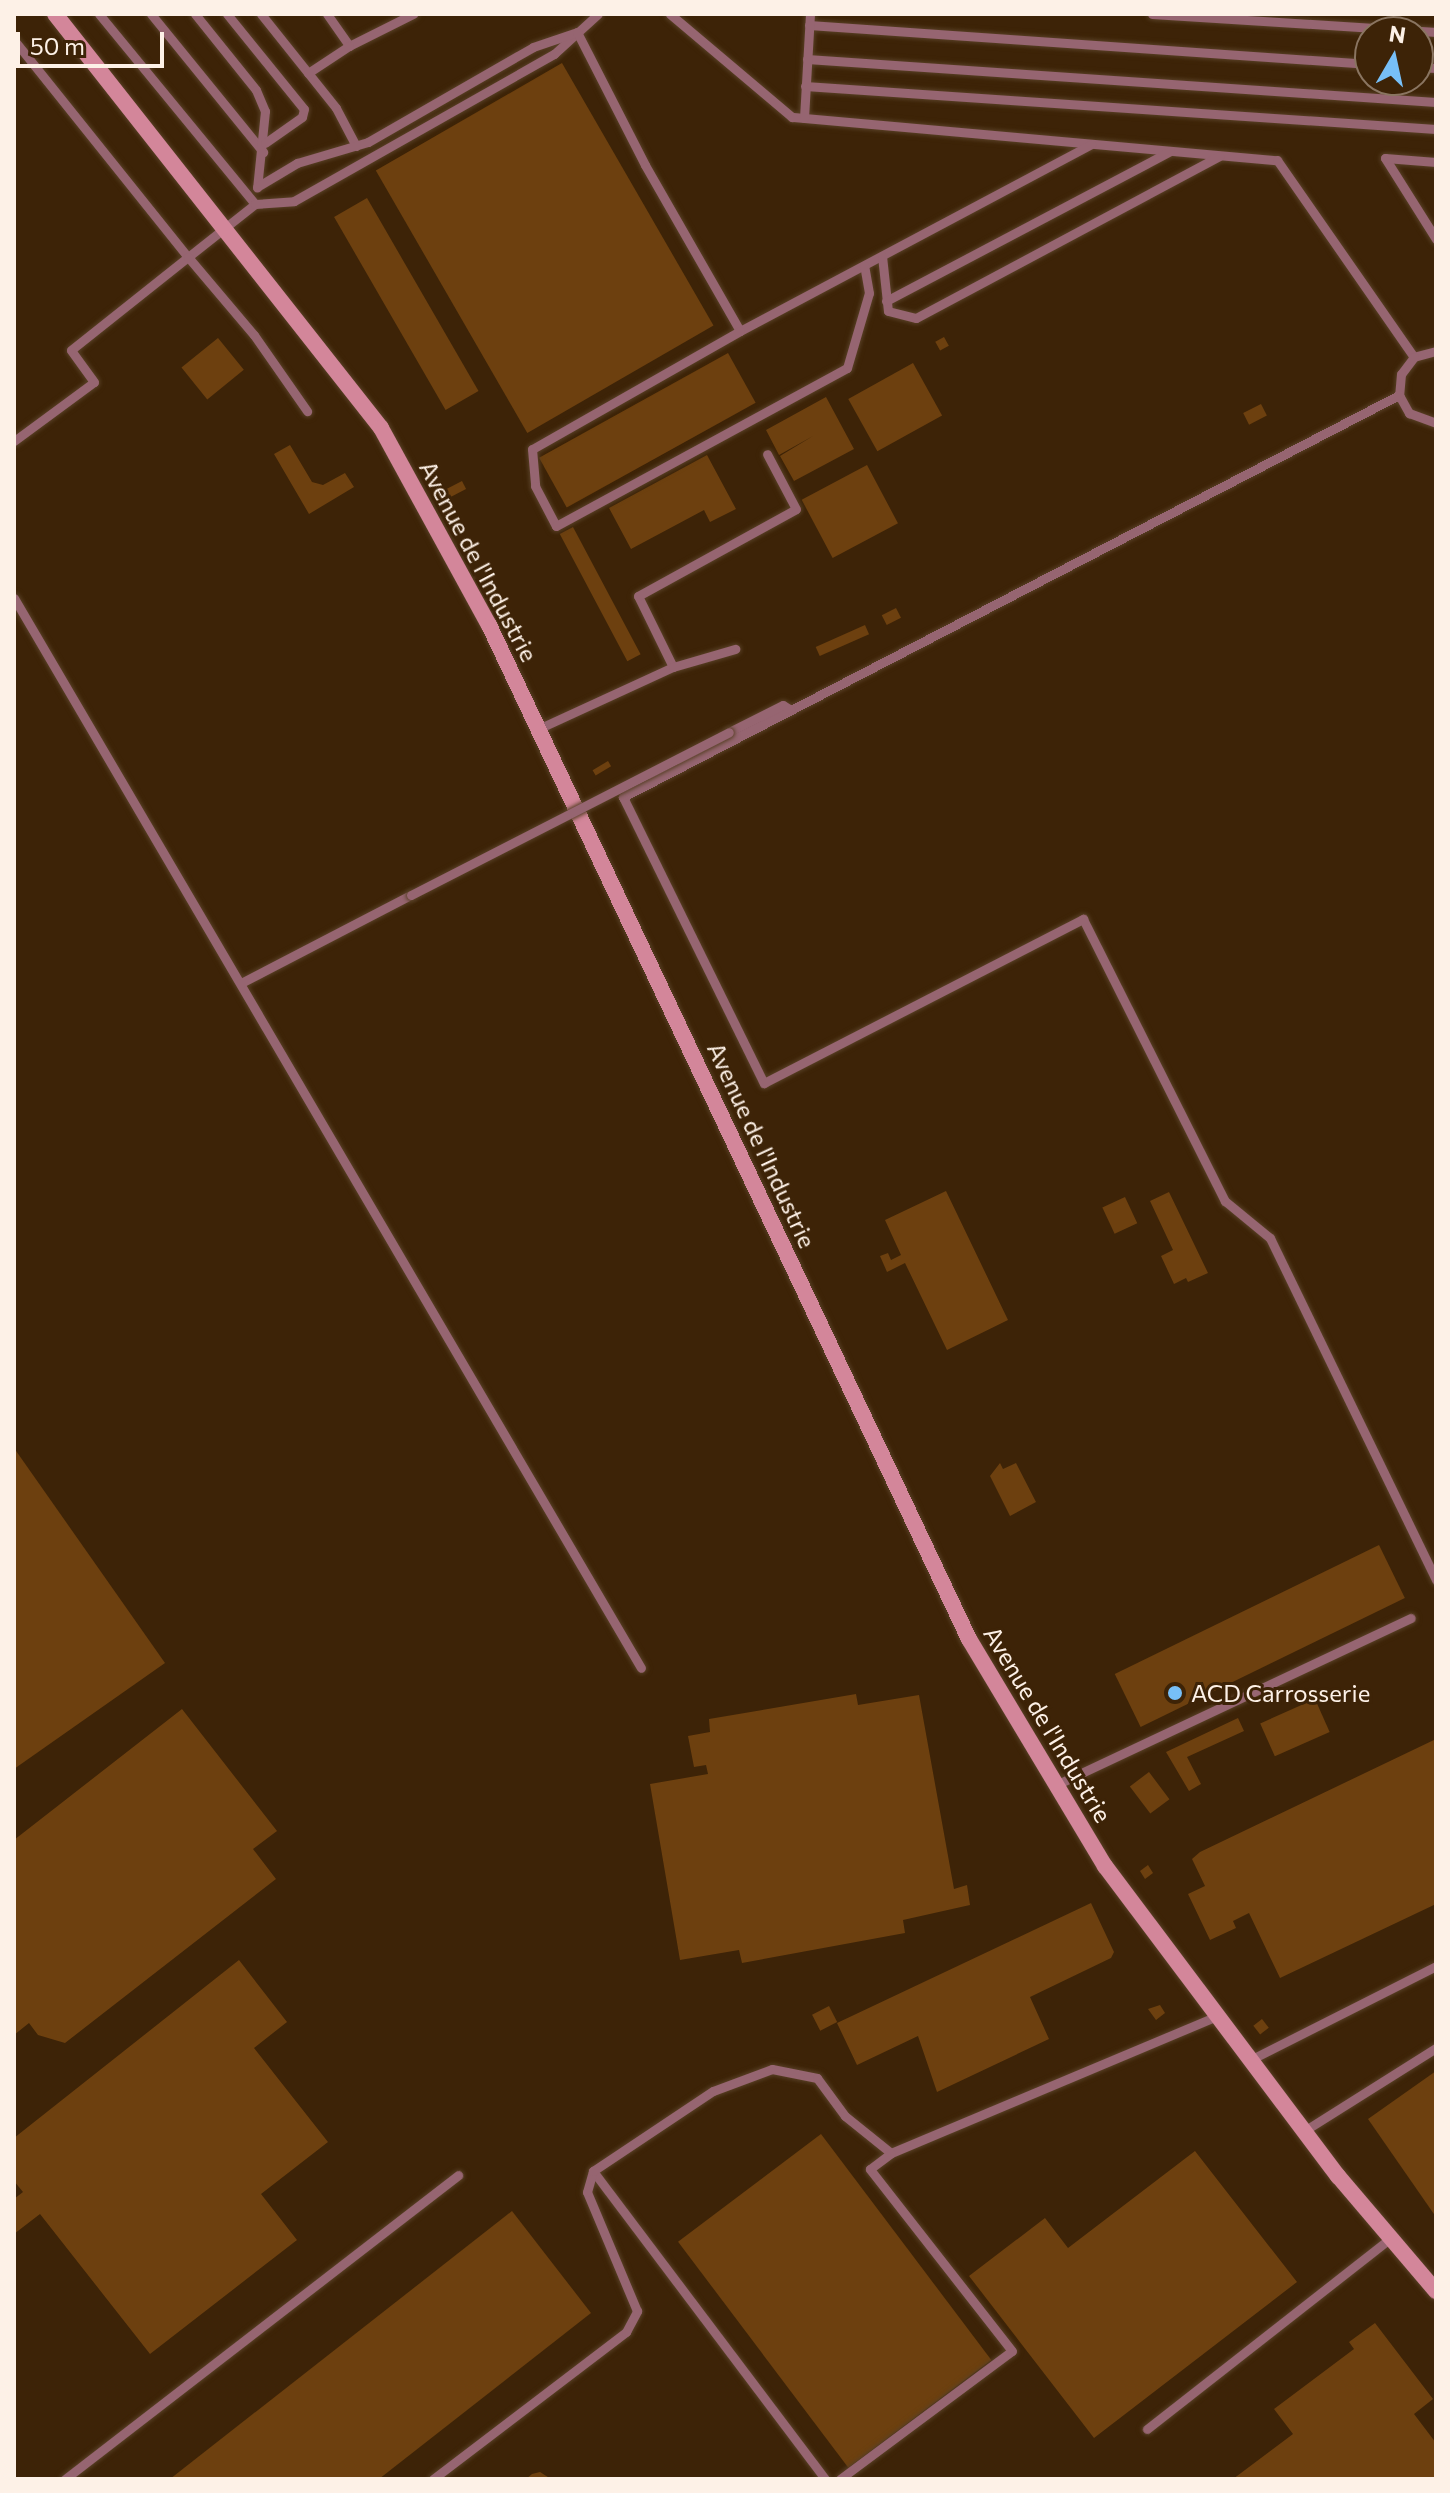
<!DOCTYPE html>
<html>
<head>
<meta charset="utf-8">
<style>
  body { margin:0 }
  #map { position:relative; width:1450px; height:2493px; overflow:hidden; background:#3d2307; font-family:Commissioner,sans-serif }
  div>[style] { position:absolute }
  .building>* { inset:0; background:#6d400f; transform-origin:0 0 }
  .roads { filter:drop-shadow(0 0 2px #584026) drop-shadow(0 0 2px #584026) }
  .lane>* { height:9px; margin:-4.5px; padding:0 4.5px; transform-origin:4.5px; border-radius:4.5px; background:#966571 }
  .secondary>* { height:16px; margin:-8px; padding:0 8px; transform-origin:8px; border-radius:8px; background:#d3869a }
  .bridges { filter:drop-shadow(0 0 2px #584026) drop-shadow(0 0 2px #584026) }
  .lane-bridge>* { height:9px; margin:-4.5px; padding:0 4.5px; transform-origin:4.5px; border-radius:4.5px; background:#966571 }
  .dots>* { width:22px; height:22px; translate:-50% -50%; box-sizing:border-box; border:4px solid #3d2307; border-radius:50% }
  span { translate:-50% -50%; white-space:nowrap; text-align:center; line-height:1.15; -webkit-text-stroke:6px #3d2307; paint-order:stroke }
  .street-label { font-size:24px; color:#fdf1e7 }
  .poi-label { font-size:24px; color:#fdf1e7 }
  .left { translate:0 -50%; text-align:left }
  .frame { position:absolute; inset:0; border:16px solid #fdf1e7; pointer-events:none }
  .north { position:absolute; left:1354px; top:16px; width:80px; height:80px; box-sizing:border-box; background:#3d2307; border:2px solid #8a7561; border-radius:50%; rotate:9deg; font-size:22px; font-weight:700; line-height:32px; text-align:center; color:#fdf1e7 }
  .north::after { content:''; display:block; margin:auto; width:28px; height:36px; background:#77bff7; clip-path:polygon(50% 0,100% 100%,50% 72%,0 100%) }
  .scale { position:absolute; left:16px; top:32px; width:148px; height:36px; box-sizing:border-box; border:4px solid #fdf1e7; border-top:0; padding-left:10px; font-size:24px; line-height:28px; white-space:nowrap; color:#fdf1e7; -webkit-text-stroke:6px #3d2307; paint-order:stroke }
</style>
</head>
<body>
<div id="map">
  <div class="building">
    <i style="left:562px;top:63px;width:303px;height:215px;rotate:60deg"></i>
    <i style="left:367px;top:198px;width:223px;height:38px;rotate:60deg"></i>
    <i style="left:944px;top:337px;width:10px;height:10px;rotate:61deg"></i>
    <i style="left:218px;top:338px;width:41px;height:47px;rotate:51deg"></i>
    <i style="left:728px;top:353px;width:57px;height:216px;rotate:61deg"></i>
    <i style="left:913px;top:363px;width:60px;height:74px;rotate:61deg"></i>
    <i style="clip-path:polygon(826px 397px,854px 449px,794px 481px,780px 456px,813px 436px,779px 455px,766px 430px)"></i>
    <i style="left:1261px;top:404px;width:13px;height:20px;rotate:63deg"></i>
    <i style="clip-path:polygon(290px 445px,312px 482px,323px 485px,345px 473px,354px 487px,309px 514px,274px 454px)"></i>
    <i style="clip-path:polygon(707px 455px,736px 509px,710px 522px,704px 510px,631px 549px,609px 508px)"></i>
    <i style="left:867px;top:465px;width:66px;height:74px;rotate:62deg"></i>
    <i style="left:462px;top:481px;width:9px;height:19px;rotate:63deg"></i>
    <i style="left:573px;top:527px;width:144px;height:15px;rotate:62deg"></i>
    <i style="left:896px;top:608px;width:11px;height:16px;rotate:63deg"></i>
    <i style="left:865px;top:625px;width:10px;height:54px;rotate:66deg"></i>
    <i style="left:608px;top:761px;width:6px;height:18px;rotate:59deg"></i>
    <i style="clip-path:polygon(946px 1191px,1008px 1320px,947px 1350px,905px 1263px,887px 1272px,880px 1256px,888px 1253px,891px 1260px,901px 1255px,885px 1220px)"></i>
    <i style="clip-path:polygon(1169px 1192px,1208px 1273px,1188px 1282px,1186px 1278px,1174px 1284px,1161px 1256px,1173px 1250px,1150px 1201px)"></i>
    <i style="left:1125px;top:1197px;width:29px;height:25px;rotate:65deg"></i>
    <i style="clip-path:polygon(14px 1448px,165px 1663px,14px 1769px)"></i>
    <i style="clip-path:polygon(1000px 1463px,1003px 1469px,1016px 1463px,1036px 1502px,1010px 1516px,990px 1476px)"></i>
    <i style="left:1379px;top:1545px;width:59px;height:294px;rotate:64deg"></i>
    <i style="clip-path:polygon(856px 1694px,858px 1705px,919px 1695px,954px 1889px,967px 1885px,970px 1905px,903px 1920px,905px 1933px,742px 1963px,739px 1950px,680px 1960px,650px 1784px,708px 1774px,706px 1765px,694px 1767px,688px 1736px,710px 1732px,709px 1719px)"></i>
    <i style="left:1315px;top:1699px;width:36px;height:60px;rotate:66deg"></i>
    <i style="clip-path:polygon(182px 1709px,277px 1831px,253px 1849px,276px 1879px,65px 2043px,38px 2035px,29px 2023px,14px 2035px,14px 1840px)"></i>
    <i style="clip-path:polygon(1238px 1718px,1244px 1731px,1187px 1757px,1201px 1784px,1189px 1791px,1166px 1752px)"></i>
    <i style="clip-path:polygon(1436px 1739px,1436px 1904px,1280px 1978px,1249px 1913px,1233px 1921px,1236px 1928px,1210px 1940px,1188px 1894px,1205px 1886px,1192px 1859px,1200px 1852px)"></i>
    <i style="left:1149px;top:1772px;width:34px;height:24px;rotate:53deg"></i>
    <i style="clip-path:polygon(1148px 1865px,1153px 1873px,1145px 1879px,1140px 1871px)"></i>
    <i style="clip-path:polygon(1091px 1903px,1114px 1952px,1111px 1958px,1030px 1997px,1049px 2039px,937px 2092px,918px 2036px,857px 2065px,837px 2023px)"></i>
    <i style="clip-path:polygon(239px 1960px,287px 2022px,254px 2048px,328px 2142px,261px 2194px,297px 2240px,150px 2354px,40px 2214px,14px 2234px,14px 2199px,23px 2192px,14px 2181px,14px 2138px)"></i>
    <i style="clip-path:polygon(1160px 2005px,1165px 2013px,1156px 2020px,1148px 2009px)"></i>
    <i style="left:829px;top:2006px;width:18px;height:19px;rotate:63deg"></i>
    <i style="left:1262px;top:2019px;width:11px;height:11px;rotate:52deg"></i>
    <i style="clip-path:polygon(1436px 2071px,1436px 2217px,1368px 2119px)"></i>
    <i style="left:821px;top:2134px;width:283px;height:179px;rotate:53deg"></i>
    <i style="clip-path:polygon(1195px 2151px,1297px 2282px,1094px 2438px,969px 2276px,1045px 2218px,1068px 2248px)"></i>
    <i style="clip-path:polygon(512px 2211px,591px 2313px,379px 2479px,170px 2479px)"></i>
    <i style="clip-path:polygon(1375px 2323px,1433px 2399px,1414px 2414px,1436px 2443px,1436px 2479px,1233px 2479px,1293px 2434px,1274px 2409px,1354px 2349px,1349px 2342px)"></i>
    <i style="clip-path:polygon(540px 2472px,551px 2479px,526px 2479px,532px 2474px)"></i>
  </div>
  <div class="roads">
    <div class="lane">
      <i style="left:99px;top:14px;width:246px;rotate:50.6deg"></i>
      <i style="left:151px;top:14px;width:178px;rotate:50.9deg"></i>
      <i style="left:195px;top:14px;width:97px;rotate:51.2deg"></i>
      <i style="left:256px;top:90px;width:23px;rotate:67deg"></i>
      <i style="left:265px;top:111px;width:77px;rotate:95.9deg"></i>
      <i style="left:227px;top:14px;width:122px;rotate:51deg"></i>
      <i style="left:304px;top:109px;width:8px;rotate:104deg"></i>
      <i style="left:302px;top:117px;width:45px;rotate:144.9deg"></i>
      <i style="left:261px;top:14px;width:120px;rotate:51.4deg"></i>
      <i style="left:336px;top:108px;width:43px;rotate:62.2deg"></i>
      <i style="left:327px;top:14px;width:39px;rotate:55deg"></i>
      <i style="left:349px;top:46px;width:72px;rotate:-26.6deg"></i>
      <i style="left:670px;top:14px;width:160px;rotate:40.2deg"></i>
      <i style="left:792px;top:117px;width:487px;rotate:5.1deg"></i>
      <i style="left:1277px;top:160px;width:240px;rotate:55.2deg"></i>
      <i style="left:1152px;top:14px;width:285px;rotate:3.6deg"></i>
      <i style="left:809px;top:25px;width:562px;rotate:3.98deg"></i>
      <i style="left:14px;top:40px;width:278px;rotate:51.3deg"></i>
      <i style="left:188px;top:257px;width:85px;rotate:-38.3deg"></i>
      <i style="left:255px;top:204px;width:39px;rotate:-4deg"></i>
      <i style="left:294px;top:201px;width:299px;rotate:-29.5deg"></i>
      <i style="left:554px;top:54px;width:59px;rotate:-42.3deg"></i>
      <i style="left:807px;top:59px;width:630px;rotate:3.91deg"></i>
      <i style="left:1418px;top:67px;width:18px;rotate:3deg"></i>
      <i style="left:308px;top:73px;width:49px;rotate:-33.4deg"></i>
      <i style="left:805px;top:86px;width:632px;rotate:3.9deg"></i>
      <i style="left:804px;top:118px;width:104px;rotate:-86.7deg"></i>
      <i style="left:1385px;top:158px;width:96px;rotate:57.8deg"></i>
      <i style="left:1385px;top:158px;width:51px;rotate:4.5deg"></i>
      <i style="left:257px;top:187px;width:47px;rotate:-31deg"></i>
      <i style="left:297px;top:163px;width:74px;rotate:-16.5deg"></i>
      <i style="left:368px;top:142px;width:190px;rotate:-29.9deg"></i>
      <i style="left:533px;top:47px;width:46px;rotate:-18.8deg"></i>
      <i style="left:577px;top:32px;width:149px;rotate:62.9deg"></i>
      <i style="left:645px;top:165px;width:191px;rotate:60.2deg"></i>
      <i style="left:740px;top:331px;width:398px;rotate:-28deg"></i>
      <i style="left:882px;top:256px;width:55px;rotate:83.8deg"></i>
      <i style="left:888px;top:311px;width:29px;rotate:14deg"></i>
      <i style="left:916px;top:318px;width:344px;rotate:-28.1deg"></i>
      <i style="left:886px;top:301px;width:321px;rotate:-27.8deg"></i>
      <i style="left:740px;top:331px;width:239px;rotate:150.4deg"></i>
      <i style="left:532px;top:449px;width:37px;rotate:85deg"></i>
      <i style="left:535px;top:486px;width:45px;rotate:62.3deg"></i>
      <i style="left:556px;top:526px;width:331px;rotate:-28.5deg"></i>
      <i style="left:847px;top:368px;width:78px;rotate:-73.7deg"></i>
      <i style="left:869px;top:293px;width:28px;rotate:-100deg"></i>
      <i style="left:1436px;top:351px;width:23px;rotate:165deg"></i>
      <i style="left:1414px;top:357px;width:21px;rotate:127deg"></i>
      <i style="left:1401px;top:374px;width:21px;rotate:95deg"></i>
      <i style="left:1399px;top:395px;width:21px;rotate:61deg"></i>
      <i style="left:1409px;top:413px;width:29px;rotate:20deg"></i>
      <i style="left:1399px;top:395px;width:874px;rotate:152.61deg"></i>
      <i style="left:623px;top:797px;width:319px;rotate:63.8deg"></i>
      <i style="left:764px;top:1083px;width:359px;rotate:-27.2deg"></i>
      <i style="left:1083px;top:919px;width:316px;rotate:63.3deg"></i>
      <i style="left:1225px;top:1201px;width:58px;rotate:39.4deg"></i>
      <i style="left:1270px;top:1238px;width:380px;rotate:64.1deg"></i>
      <i style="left:14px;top:441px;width:99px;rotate:-36.4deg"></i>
      <i style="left:94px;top:382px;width:39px;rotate:-126deg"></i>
      <i style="left:71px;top:350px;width:149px;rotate:-38.5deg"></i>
      <i style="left:188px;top:257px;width:102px;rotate:49.8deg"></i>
      <i style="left:254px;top:335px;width:93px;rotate:55.1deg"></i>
      <i style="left:14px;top:598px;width:1240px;rotate:59.63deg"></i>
      <i style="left:673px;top:667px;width:79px;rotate:-116.2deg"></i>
      <i style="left:638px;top:596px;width:180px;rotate:-28.8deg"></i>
      <i style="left:796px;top:509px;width:62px;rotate:-117.8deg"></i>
      <i style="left:538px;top:729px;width:149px;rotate:-24.7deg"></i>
      <i style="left:673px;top:667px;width:65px;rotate:-16.2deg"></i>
      <i style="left:729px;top:732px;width:60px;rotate:-26.6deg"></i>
      <i style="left:783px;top:705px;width:9px;rotate:32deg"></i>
      <i style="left:241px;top:983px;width:191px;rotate:-27.4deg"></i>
      <i style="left:1056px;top:1785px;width:392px;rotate:-25.2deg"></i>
      <i style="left:1250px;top:2060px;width:208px;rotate:-26.8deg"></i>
      <i style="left:1304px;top:2131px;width:156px;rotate:-32.2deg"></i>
      <i style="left:593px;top:2171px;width:386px;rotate:53deg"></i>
      <i style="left:1147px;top:2429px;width:310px;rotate:-38.1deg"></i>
      <i style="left:65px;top:2479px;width:497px;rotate:-37.7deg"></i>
      <i style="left:433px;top:2479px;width:243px;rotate:-37.3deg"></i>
      <i style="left:626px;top:2332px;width:24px;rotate:-62deg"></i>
      <i style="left:637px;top:2311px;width:129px;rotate:-112.8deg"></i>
      <i style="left:587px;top:2192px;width:22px;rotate:-74deg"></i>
      <i style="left:593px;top:2171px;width:144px;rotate:-33.7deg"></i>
      <i style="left:713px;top:2091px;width:63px;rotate:-20.4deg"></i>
      <i style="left:772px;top:2069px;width:46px;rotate:11.3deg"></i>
      <i style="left:817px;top:2078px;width:47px;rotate:53.6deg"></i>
      <i style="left:845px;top:2116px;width:59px;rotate:38.8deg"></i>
      <i style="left:891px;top:2153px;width:354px;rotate:-22.8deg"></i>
      <i style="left:840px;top:2479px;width:214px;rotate:-36.7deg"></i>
      <i style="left:1012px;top:2351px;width:231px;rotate:-128deg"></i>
      <i style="left:870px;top:2169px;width:26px;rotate:-37deg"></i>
    </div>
    <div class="secondary">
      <i style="left:55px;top:14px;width:527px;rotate:51.78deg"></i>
      <i style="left:381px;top:428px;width:225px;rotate:61.3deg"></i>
      <i style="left:489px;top:625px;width:1122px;rotate:64.67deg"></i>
      <i style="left:969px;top:1639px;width:265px;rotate:59.1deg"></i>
      <i style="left:1105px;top:1866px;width:388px;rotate:53.1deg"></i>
      <i style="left:1338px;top:2176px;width:151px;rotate:49.6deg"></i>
    </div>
  </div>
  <div class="bridges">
    <div class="lane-bridge">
      <i style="left:411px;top:895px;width:357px;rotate:-27.1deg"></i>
    </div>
  </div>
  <div class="dots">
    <i style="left:1175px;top:1693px;background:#77bff7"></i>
  </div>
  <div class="street-label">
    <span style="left:479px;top:561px;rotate:62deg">Avenue de l'Industrie</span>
    <span style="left:762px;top:1145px;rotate:65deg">Avenue de l'Industrie</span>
    <span style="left:1048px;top:1724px;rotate:59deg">Avenue de l'Industrie</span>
  </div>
  <div class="poi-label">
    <span class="left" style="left:1191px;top:1693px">ACD Carrosserie</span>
  </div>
  <div class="frame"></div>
  <div class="north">N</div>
  <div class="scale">50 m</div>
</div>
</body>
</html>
